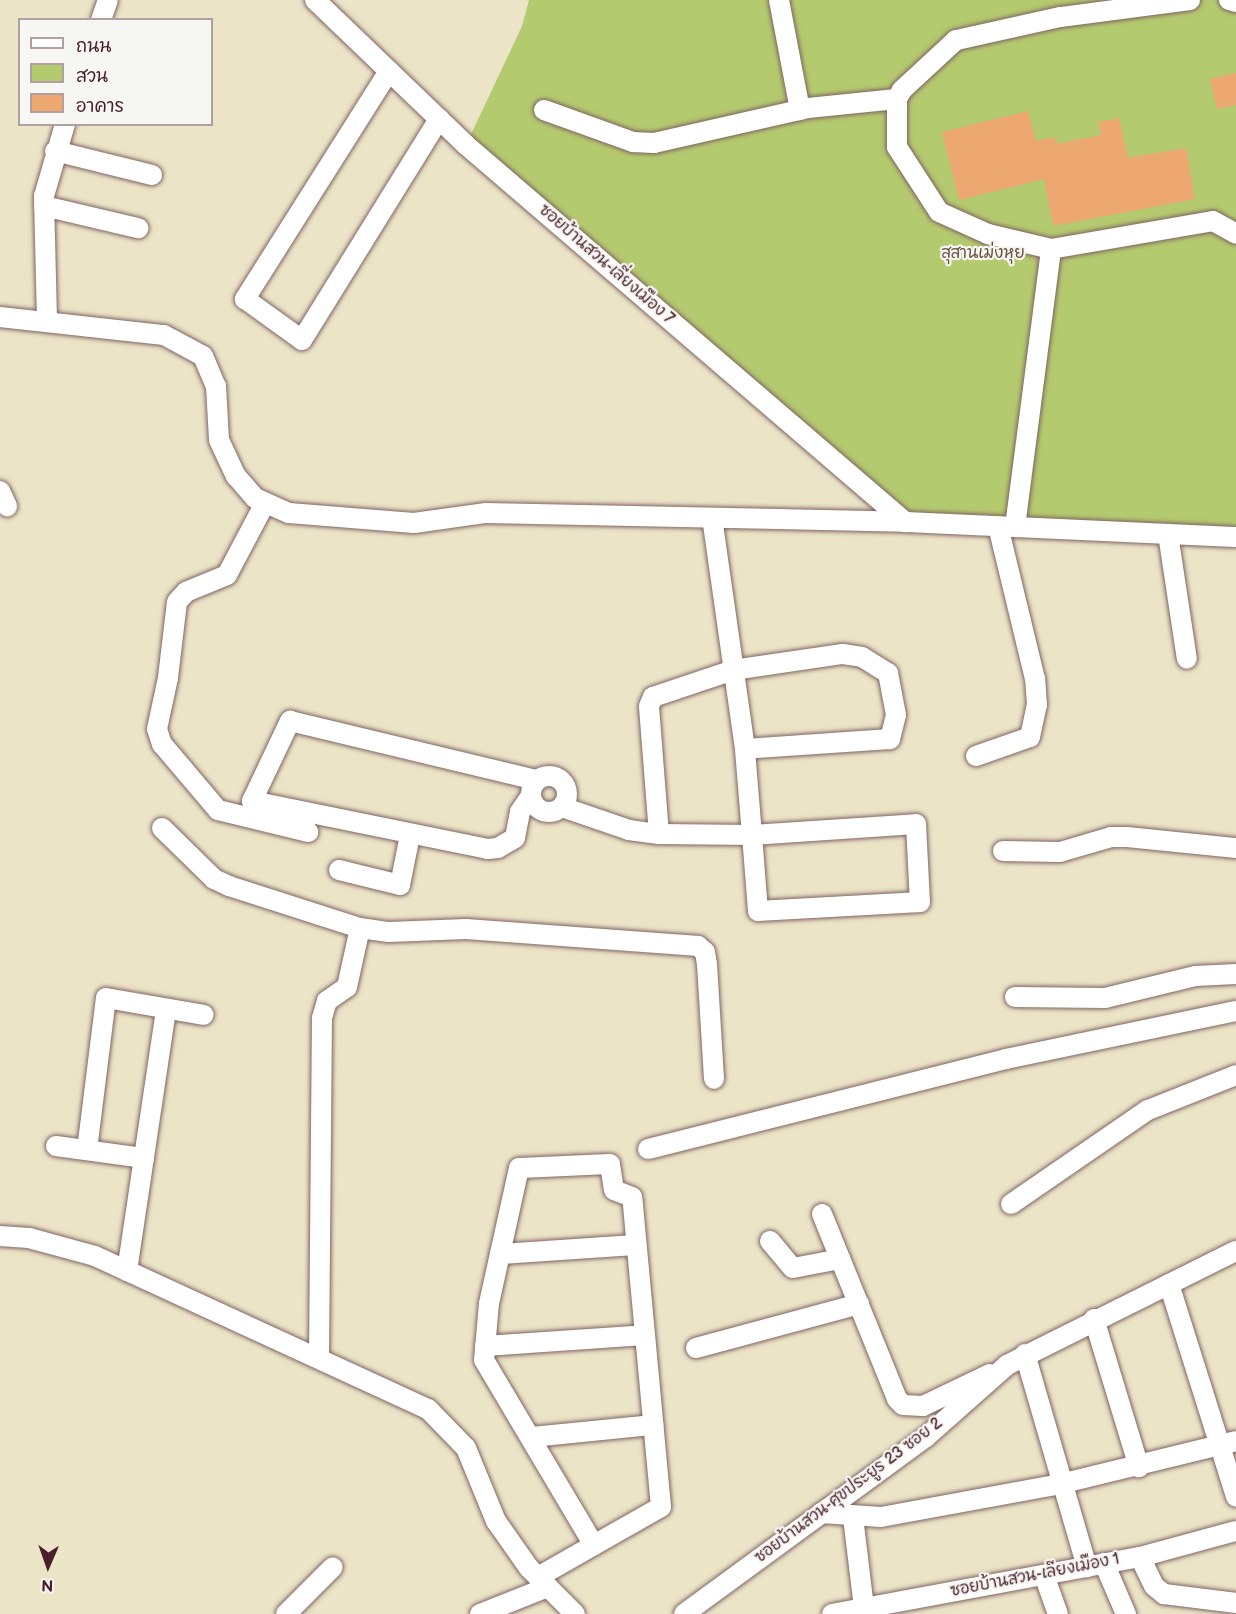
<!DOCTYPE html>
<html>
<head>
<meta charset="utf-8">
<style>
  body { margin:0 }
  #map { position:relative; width:1236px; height:1614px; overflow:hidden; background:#ebe4c7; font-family:"Balsamiq Sans","Playpen Sans Thai",sans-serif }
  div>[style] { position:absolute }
  .green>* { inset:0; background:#b4ca6f }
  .building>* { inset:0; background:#eda872 }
  .roads { filter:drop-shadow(0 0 2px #826462) drop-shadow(0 0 2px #826462) }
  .minor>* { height:20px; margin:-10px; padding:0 10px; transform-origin:10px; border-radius:10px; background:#fff }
  .minor>.ring { margin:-10px; padding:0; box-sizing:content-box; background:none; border:20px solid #fff; border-radius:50% }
  span { translate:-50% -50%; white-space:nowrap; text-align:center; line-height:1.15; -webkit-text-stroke:4.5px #f6f6f2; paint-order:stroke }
  .park-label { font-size:16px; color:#6a523f }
  .street-label { font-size:16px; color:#4a1f2b }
  .legend { position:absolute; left:18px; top:18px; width:195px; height:108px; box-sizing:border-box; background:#f6f6f2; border:2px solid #b1a0a2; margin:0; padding:8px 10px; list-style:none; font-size:18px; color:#4a1f2b }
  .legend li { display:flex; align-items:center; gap:12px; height:30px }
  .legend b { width:30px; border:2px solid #b1a0a2 }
  .north { position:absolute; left:18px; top:1536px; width:60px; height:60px; -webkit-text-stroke:4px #f6f6f2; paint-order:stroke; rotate:182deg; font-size:16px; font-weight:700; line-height:24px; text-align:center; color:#4a1f2b }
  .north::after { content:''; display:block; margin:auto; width:21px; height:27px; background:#4a1f2b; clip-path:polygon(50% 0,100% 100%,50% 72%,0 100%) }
</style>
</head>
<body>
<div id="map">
  <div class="green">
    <i style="clip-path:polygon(529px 0,1236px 0,1236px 537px,905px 522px,466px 145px,522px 26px)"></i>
  </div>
  <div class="building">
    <i style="clip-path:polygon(1236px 73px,1236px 105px,1217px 109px,1210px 79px)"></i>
    <i style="clip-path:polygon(1028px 111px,1036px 141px,1055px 137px,1057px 144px,1101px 135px,1098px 122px,1119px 118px,1128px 158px,1186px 148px,1195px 199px,1053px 226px,1044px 179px,959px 200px,942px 132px)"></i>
  </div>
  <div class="roads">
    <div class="minor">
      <i style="left:315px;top:0;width:209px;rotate:43.8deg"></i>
      <i style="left:466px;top:145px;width:579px;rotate:40.65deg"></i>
      <i style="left:779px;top:0;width:112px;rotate:79.2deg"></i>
      <i style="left:1190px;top:0;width:131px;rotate:172.5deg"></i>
      <i style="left:1060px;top:17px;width:107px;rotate:167.5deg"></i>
      <i style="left:956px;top:40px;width:74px;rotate:137.2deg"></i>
      <i style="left:902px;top:90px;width:10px;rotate:119deg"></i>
      <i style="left:897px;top:99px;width:48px;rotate:90deg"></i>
      <i style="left:897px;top:147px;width:77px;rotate:57.1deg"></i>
      <i style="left:939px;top:212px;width:54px;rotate:24.2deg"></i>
      <i style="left:988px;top:234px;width:65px;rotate:13.4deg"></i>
      <i style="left:1051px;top:249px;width:164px;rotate:-9.8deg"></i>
      <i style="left:1213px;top:221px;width:26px;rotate:29deg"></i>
      <i style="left:1229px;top:0;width:7px;rotate:16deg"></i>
      <i style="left:101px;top:20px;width:21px;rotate:-71deg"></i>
      <i style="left:389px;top:71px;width:270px;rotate:122.3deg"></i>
      <i style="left:245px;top:299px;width:70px;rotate:35.7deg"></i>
      <i style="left:302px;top:340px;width:260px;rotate:-58.2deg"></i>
      <i style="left:544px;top:110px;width:95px;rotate:19.8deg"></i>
      <i style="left:633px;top:142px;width:21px;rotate:3deg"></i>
      <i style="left:654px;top:143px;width:158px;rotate:-12.8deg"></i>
      <i style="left:808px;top:108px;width:89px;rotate:-5.8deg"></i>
      <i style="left:55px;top:151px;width:100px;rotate:13.9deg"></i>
      <i style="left:44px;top:206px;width:97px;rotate:13.2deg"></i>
      <i style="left:0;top:317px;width:165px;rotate:6.3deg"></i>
      <i style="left:164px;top:335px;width:44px;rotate:28.3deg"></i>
      <i style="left:203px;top:356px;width:33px;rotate:67deg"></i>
      <i style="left:216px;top:386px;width:54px;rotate:86.8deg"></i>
      <i style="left:219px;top:440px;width:40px;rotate:65deg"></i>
      <i style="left:236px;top:476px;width:29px;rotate:49deg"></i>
      <i style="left:255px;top:498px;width:37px;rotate:24deg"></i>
      <i style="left:289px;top:513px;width:125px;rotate:4.6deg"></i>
      <i style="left:414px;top:523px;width:73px;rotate:-7.9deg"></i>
      <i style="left:486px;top:513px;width:419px;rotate:1.2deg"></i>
      <i style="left:905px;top:522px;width:331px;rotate:2.6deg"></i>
      <i style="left:47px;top:320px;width:124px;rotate:-91.4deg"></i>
      <i style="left:44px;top:196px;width:75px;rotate:-73.7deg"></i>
      <i style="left:0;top:491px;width:17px;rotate:65deg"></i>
      <i style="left:264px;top:505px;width:79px;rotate:117.9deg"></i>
      <i style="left:227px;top:575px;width:44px;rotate:157.5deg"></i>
      <i style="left:186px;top:592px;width:13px;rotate:132deg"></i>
      <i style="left:177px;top:602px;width:77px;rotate:96.8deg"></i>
      <i style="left:168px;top:678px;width:52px;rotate:102.2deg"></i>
      <i style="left:157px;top:729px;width:16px;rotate:72deg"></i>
      <i style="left:162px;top:744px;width:87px;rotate:49.7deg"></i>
      <i style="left:218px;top:810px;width:93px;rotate:13.7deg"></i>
      <i style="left:1015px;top:527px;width:280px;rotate:-82.6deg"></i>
      <i style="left:1168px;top:534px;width:126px;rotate:81.4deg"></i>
      <i style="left:976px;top:756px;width:57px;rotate:-19.4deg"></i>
      <i style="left:1030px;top:737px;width:33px;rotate:-78deg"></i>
      <i style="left:1037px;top:705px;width:26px;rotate:-94deg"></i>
      <i style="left:1035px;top:679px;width:157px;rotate:-103.6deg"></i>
      <i class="ring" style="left:531px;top:776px;width:16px;height:16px"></i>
      <i style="left:530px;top:797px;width:18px;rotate:124deg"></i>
      <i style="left:520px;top:812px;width:26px;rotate:101deg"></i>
      <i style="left:515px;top:838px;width:20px;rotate:150deg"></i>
      <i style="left:498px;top:848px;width:10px;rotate:174deg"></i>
      <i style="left:488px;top:849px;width:241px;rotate:-168.5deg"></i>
      <i style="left:252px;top:801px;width:89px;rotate:-64.6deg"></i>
      <i style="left:290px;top:721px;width:253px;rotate:13.5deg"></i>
      <i style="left:562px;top:807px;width:71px;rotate:18.9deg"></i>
      <i style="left:629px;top:830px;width:30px;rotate:8deg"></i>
      <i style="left:659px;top:834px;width:93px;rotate:0.6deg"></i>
      <i style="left:752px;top:835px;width:164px;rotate:-3.8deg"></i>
      <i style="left:916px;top:824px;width:78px;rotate:87.1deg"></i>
      <i style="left:920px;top:902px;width:162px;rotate:176.8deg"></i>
      <i style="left:758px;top:911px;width:76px;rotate:-94.5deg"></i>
      <i style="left:752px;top:835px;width:86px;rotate:-94.7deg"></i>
      <i style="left:745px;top:749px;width:233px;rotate:-98.1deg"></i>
      <i style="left:162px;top:828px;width:73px;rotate:44.4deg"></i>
      <i style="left:214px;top:879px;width:17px;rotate:25deg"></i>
      <i style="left:229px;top:886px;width:138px;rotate:17.8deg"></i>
      <i style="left:360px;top:928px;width:29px;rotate:8deg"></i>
      <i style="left:389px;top:932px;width:77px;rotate:-2.2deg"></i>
      <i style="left:466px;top:929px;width:233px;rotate:4.2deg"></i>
      <i style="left:698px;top:946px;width:9px;rotate:41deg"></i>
      <i style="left:705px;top:952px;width:12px;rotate:81deg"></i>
      <i style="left:707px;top:964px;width:115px;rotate:86.5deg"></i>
      <i style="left:659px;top:834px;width:128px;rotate:-94.5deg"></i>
      <i style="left:649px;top:706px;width:10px;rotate:-66deg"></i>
      <i style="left:653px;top:697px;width:84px;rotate:-18.6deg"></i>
      <i style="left:733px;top:670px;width:111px;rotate:-8.3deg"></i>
      <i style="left:843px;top:654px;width:19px;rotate:9deg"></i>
      <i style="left:862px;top:657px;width:31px;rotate:32deg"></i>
      <i style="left:888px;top:673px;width:43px;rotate:79.2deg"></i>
      <i style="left:896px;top:715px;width:25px;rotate:104deg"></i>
      <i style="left:890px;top:739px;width:145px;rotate:176.1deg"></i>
      <i style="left:1003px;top:851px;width:57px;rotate:1deg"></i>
      <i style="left:1060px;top:852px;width:53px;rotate:-16.4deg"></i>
      <i style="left:1111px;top:837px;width:16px"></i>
      <i style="left:1127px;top:837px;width:110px;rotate:5.8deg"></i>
      <i style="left:339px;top:870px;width:63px;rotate:13.8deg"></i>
      <i style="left:400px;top:885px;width:51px;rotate:-78.7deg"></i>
      <i style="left:1015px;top:997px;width:90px;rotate:0.6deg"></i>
      <i style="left:1105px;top:998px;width:93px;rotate:-13.7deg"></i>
      <i style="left:1195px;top:976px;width:41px;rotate:-2.8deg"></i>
      <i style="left:56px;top:1146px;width:89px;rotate:7.8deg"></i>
      <i style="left:648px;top:1149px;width:369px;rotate:-14.1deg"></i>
      <i style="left:1006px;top:1059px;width:235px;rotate:-11.8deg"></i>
      <i style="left:87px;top:1150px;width:153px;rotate:-82.9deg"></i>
      <i style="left:106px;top:998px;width:99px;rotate:9.8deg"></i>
      <i style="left:1011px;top:1204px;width:166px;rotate:-34.5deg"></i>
      <i style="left:1148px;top:1110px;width:95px;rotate:-21.7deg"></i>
      <i style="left:822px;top:1214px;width:200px;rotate:67.9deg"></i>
      <i style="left:897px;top:1399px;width:8px;rotate:45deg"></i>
      <i style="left:903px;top:1405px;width:20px;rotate:3deg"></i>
      <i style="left:923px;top:1406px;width:74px;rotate:-25.5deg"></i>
      <i style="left:0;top:1236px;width:29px;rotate:4deg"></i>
      <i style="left:29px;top:1238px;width:68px;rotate:15.3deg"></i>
      <i style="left:95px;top:1256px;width:366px;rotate:24.7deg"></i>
      <i style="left:428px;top:1409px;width:54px;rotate:45.7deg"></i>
      <i style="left:466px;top:1448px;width:79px;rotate:67.7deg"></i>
      <i style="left:496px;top:1521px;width:57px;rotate:54.9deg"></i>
      <i style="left:529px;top:1568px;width:65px;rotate:45deg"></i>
      <i style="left:770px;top:1241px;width:35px;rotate:50deg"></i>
      <i style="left:793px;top:1268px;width:48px;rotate:-10.8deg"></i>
      <i style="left:500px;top:1254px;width:136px;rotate:-3.8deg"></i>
      <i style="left:127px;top:1271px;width:265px;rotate:-81.5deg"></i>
      <i style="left:1169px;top:1284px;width:223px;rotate:72.5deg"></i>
      <i style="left:1094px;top:1319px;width:155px;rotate:73.1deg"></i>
      <i style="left:485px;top:1346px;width:160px;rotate:-3.9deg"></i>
      <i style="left:696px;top:1348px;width:169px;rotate:-15.1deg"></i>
      <i style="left:1025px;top:1354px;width:222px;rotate:73.8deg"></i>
      <i style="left:319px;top:1358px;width:340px;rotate:-89.5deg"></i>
      <i style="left:322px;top:1018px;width:18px;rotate:-74deg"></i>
      <i style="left:327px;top:1001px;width:24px;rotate:-35deg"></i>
      <i style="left:347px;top:987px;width:60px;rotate:-77.6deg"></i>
      <i style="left:532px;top:1437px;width:122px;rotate:-5.7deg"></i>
      <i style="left:821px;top:1513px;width:60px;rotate:3.8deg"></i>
      <i style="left:881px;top:1517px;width:182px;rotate:-10.4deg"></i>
      <i style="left:1060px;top:1484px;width:181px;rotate:-13.7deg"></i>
      <i style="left:853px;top:1517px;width:92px;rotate:83.1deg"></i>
      <i style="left:1140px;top:1557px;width:32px;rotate:64deg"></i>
      <i style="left:1154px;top:1586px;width:13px;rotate:39deg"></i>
      <i style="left:1164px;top:1594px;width:73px;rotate:7.1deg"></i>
      <i style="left:1104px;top:1563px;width:56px;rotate:66.7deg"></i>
      <i style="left:1044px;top:1575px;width:41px;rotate:70.3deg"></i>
      <i style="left:538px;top:1577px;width:64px;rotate:-29.7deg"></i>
      <i style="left:594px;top:1545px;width:77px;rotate:-29.6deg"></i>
      <i style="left:661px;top:1507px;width:311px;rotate:-95.3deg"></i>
      <i style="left:632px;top:1197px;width:19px;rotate:-159deg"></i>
      <i style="left:614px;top:1190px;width:26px;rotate:-99deg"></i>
      <i style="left:610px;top:1164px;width:91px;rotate:177.5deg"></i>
      <i style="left:519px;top:1168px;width:138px;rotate:102.5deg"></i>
      <i style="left:489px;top:1303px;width:57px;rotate:95deg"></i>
      <i style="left:484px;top:1360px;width:215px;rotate:59.3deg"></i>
      <i style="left:286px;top:1614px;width:66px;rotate:-45deg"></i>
      <i style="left:480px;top:1614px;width:73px;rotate:-21.7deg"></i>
      <i style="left:684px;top:1614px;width:300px;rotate:-36.2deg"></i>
      <i style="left:926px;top:1437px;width:108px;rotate:-41.6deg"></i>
      <i style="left:1007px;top:1365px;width:256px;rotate:-26.5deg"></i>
      <i style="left:832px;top:1614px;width:313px;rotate:-10.5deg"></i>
      <i style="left:1140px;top:1557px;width:99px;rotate:-15.2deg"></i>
    </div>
  </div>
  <div class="park-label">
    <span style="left:983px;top:254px">สุสานเม่งหุย</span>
  </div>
  <div class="street-label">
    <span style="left:606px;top:265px;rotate:41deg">ซอยบ้านสวน-เลี่ยงเมือง 7</span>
    <span style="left:849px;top:1491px;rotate:-37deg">ซอยบ้านสวน-ศุขประยูร 23 ซอย 2</span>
    <span style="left:1035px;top:1576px;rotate:-11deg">ซอยบ้านสวน-เลียงเมือง 1</span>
  </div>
  <ul class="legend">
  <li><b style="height:8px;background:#fff"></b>ถนน</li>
  <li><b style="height:16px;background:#b4ca6f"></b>สวน</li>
  <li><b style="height:16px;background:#eda872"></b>อาคาร</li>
  </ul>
  <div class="north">N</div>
</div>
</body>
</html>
